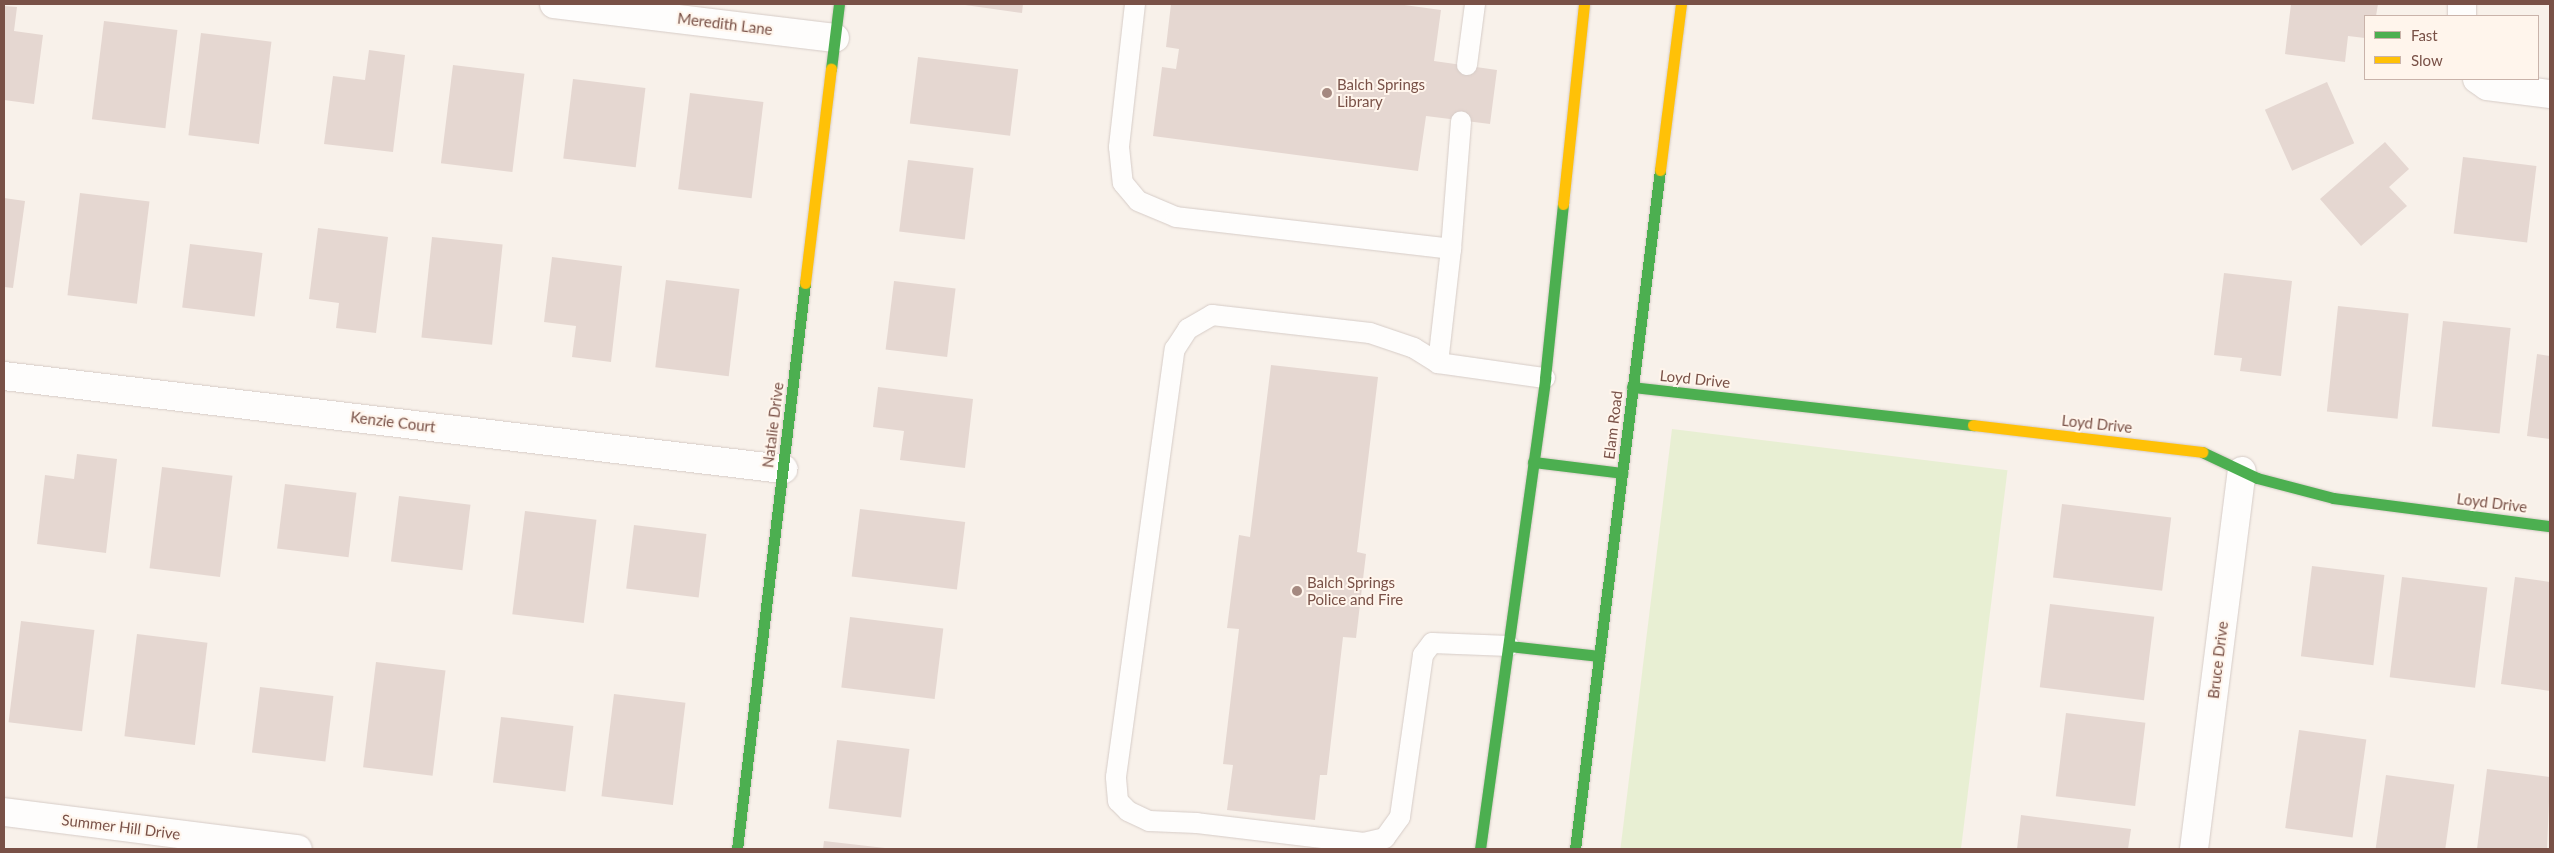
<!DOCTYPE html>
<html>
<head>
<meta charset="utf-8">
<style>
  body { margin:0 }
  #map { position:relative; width:2554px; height:853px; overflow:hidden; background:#f8f1ea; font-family:Lato,sans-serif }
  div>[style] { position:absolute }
  .green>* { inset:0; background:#e8efd3; transform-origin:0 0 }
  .building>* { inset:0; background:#e5d7d1; transform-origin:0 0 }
  .roads { filter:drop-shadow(0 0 1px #d6ccc7) drop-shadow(0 0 1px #d6ccc7) }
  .lane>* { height:20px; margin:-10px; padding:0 10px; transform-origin:10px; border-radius:10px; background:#fefdfc }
  .street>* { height:28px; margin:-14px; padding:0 14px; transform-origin:14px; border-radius:14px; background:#fefdfc }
  .fast>* { height:11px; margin:-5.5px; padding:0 5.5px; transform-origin:5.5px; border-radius:5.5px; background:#4caf50 }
  .slow>* { height:11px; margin:-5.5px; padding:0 5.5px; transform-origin:5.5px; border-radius:5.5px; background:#ffc107 }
  .dots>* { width:14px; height:14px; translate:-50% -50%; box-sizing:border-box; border:2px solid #fff5ec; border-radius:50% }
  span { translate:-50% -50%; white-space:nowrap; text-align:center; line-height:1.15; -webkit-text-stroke:4px #fff5ec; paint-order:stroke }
  .street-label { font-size:15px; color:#795147 }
  .poi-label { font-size:15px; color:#795147 }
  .left { translate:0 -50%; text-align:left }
  .frame { position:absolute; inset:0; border:5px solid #795147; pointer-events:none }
  .legend { position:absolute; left:2364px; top:15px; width:175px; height:65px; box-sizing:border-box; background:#fff5ec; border:1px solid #c9b3aa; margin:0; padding:6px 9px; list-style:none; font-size:15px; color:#795147 }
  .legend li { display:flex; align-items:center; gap:10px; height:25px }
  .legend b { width:25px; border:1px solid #c9b3aa }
</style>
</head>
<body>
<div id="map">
  <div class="green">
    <i style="left:1672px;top:429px;width:338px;height:423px;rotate:7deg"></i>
  </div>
  <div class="building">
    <i style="clip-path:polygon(958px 4px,1023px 4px,1022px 13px)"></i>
    <i style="clip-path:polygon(1171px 4px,1397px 4px,1441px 10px,1434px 61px,1497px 70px,1490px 124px,1426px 116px,1418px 171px,1153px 136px,1162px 67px,1176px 69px,1179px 49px,1166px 47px)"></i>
    <i style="clip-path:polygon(2291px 4px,2378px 4px,2376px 16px,2365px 16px,2365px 38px,2348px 36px,2345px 62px,2285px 54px)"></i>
    <i style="clip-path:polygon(4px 6px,17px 7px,14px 31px,43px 35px,34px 104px,4px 100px)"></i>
    <i style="left:104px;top:21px;width:74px;height:99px;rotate:7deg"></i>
    <i style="left:201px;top:33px;width:71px;height:103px;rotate:7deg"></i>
    <i style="clip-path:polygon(369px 50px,405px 55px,393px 152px,324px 144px,333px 76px,365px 80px)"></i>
    <i style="left:918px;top:57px;width:101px;height:67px;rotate:7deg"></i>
    <i style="left:453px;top:65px;width:72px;height:99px;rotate:7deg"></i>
    <i style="left:573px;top:79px;width:73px;height:80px;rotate:7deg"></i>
    <i style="left:2327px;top:82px;width:67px;height:68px;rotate:66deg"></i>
    <i style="left:690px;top:93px;width:74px;height:97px;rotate:7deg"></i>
    <i style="clip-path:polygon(2385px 142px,2409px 169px,2389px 187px,2407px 206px,2361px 246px,2320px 199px)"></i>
    <i style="left:2463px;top:157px;width:74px;height:77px;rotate:7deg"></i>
    <i style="left:908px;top:160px;width:66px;height:72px;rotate:7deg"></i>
    <i style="left:80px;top:193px;width:70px;height:103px;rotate:7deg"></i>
    <i style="clip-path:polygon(4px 198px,25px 201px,13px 288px,4px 287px)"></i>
    <i style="clip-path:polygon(318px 228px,388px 237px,376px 333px,336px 328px,339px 303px,309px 299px)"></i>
    <i style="left:432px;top:237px;width:71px;height:101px;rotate:6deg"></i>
    <i style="left:190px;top:244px;width:73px;height:64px;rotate:7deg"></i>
    <i style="clip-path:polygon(552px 257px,622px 266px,611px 362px,572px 357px,576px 326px,544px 322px)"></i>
    <i style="clip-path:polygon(2224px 273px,2292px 281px,2281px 376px,2240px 371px,2242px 358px,2214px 355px)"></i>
    <i style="left:666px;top:280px;width:74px;height:88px;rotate:7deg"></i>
    <i style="left:894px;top:281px;width:62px;height:69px;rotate:7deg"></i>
    <i style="left:2338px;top:306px;width:71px;height:106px;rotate:6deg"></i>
    <i style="left:2443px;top:321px;width:68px;height:106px;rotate:6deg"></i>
    <i style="clip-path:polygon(2537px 354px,2550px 356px,2550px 439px,2527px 436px)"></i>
    <i style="clip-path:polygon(1271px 365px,1378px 377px,1357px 552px,1366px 554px,1356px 638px,1343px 637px,1327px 775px,1320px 775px,1315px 820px,1227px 810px,1233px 765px,1223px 764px,1239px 629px,1227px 628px,1239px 535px,1250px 537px)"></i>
    <i style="clip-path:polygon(878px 387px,973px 399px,965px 468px,900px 460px,904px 431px,873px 427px)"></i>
    <i style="clip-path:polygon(77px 454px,117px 459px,106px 553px,37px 544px,45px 475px,74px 479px)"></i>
    <i style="left:162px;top:467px;width:71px;height:102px;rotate:7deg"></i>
    <i style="left:285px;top:484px;width:72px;height:65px;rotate:7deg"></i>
    <i style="left:399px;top:496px;width:72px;height:66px;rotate:7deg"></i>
    <i style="left:2062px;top:504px;width:110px;height:74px;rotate:7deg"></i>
    <i style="left:860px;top:509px;width:106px;height:68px;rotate:7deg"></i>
    <i style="left:525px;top:511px;width:72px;height:104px;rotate:7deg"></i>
    <i style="left:634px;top:525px;width:73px;height:64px;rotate:7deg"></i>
    <i style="left:2312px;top:566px;width:73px;height:91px;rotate:7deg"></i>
    <i style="left:2402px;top:577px;width:86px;height:101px;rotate:7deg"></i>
    <i style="clip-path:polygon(2515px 577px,2550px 582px,2550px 691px,2501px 684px)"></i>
    <i style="left:2050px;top:604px;width:105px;height:84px;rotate:7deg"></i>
    <i style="left:850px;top:617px;width:94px;height:71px;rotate:7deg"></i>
    <i style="left:21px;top:621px;width:74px;height:102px;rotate:7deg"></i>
    <i style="left:137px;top:634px;width:71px;height:103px;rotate:7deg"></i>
    <i style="left:376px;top:662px;width:70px;height:106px;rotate:7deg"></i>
    <i style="left:260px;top:687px;width:74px;height:66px;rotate:7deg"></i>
    <i style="left:614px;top:694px;width:72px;height:103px;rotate:7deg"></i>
    <i style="left:2066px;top:713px;width:80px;height:84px;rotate:7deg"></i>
    <i style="left:501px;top:717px;width:73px;height:66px;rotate:7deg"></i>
    <i style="left:2299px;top:730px;width:68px;height:99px;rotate:8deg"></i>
    <i style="left:837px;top:740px;width:73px;height:69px;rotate:7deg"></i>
    <i style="clip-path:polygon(2487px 769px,2550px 777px,2547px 849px,2477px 849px)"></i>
    <i style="left:2386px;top:775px;width:69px;height:75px;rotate:8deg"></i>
    <i style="clip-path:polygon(2021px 815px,2131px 829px,2128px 849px,2017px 849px)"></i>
    <i style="clip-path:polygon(824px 841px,885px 848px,885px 849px,823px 849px)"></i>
  </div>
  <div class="roads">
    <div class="lane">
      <i style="left:1135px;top:4px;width:144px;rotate:96.4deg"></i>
      <i style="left:1119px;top:147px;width:36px;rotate:84deg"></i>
      <i style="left:1123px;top:183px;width:23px;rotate:50deg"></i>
      <i style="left:1138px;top:201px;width:41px;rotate:22.8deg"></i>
      <i style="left:1176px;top:217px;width:277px;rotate:6.6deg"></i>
      <i style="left:1451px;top:249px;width:115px;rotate:96.5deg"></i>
      <i style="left:1467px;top:65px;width:62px;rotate:-82.5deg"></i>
      <i style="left:1451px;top:249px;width:128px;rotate:-85.5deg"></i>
      <i style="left:1509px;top:646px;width:77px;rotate:-177.8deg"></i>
      <i style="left:1432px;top:643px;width:15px;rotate:127deg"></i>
      <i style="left:1423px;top:655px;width:164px;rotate:98.1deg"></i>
      <i style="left:1400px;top:817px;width:26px;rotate:126deg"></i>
      <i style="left:1385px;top:838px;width:22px;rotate:167deg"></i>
      <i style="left:1364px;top:843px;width:168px;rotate:-173.2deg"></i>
      <i style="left:1197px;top:823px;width:48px;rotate:-177.6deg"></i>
      <i style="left:1149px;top:821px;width:23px;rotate:-155deg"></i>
      <i style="left:1128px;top:811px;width:14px;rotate:-135deg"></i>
      <i style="left:1118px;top:801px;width:24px;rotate:-95deg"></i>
      <i style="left:1116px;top:777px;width:432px;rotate:-82.2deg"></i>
      <i style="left:1175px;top:349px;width:24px;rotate:-57deg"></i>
      <i style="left:1188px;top:329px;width:28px;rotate:-30deg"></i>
      <i style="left:1212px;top:315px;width:159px;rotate:6.5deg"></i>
      <i style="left:1370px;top:333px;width:46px;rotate:18.8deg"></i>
      <i style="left:1414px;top:348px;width:28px;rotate:32deg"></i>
      <i style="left:1438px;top:363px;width:108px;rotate:8deg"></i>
    </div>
    <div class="street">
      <i style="left:554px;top:4px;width:283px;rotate:6.9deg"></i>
      <i style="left:2462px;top:16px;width:12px;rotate:-90deg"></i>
      <i style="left:2477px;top:79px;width:12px;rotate:35deg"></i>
      <i style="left:2487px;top:86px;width:64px;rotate:7.2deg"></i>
      <i style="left:4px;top:376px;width:785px;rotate:6.81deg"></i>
      <i style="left:4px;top:812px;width:296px;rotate:7.2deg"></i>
      <i style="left:2194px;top:849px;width:381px;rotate:-82.8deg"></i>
    </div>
    <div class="fast">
      <i style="left:831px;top:69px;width:65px;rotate:-83deg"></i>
      <i style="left:1632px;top:387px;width:343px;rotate:6.4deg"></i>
      <i style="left:2202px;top:452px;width:61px;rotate:25.3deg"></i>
      <i style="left:2257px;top:478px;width:79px;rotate:14.7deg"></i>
      <i style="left:2333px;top:498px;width:219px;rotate:7.4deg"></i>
      <i style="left:1533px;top:462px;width:90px;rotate:7deg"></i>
      <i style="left:1509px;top:646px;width:91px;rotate:6.3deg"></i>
      <i style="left:737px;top:849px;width:570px;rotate:-83.15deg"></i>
      <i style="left:1480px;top:849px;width:475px;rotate:-82.1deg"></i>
      <i style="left:1545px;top:378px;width:175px;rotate:-84.1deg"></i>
      <i style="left:1575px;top:849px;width:684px;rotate:-82.86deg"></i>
    </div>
    <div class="slow">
      <i style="left:1660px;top:170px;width:167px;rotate:-82.8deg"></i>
      <i style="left:1563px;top:204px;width:201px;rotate:-84deg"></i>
      <i style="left:805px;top:283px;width:216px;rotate:-83.1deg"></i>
      <i style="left:1973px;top:425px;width:231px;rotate:6.7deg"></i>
    </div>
  </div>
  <div class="dots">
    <i style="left:1327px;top:93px;background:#a58980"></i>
    <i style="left:1297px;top:591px;background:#a58980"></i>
  </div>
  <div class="street-label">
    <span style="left:725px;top:24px;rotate:7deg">Meredith Lane</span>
    <span style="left:1695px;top:379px;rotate:6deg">Loyd Drive</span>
    <span style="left:393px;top:422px;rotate:7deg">Kenzie Court</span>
    <span style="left:2097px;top:424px;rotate:6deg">Loyd Drive</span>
    <span style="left:773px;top:425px;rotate:-83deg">Natalie Drive</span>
    <span style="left:1613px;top:425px;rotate:-83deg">Elam Road</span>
    <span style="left:2492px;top:503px;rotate:7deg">Loyd Drive</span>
    <span style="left:2218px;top:660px;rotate:-83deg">Bruce Drive</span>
    <span style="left:121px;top:827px;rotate:7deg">Summer Hill Drive</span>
  </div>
  <div class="poi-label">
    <span class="left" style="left:1337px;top:93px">Balch Springs<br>Library</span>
    <span class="left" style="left:1307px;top:591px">Balch Springs<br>Police and Fire</span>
  </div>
  <div class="frame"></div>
  <ul class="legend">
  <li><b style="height:6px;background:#4caf50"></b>Fast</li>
  <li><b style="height:6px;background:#ffc107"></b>Slow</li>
  </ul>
</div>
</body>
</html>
